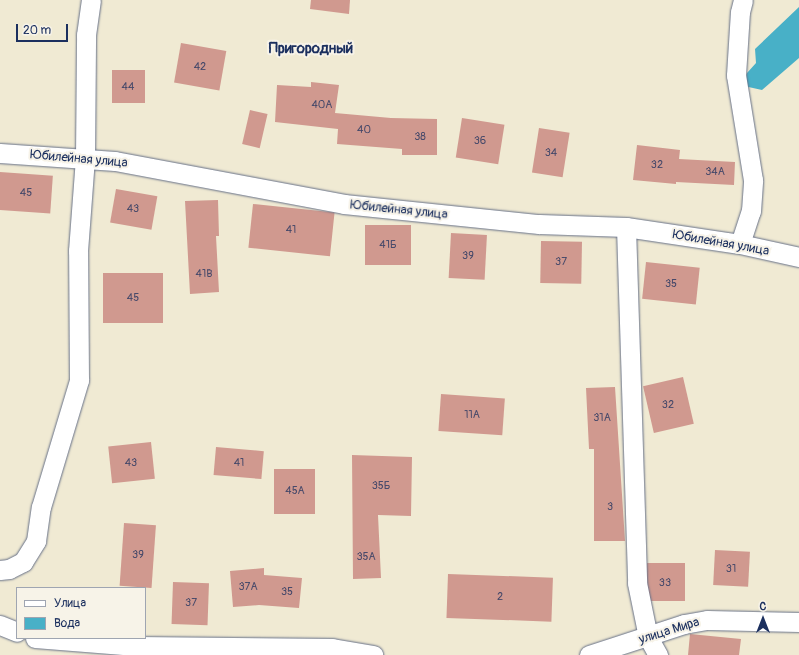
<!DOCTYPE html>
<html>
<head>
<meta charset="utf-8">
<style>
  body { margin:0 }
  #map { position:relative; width:799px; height:655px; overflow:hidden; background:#f0ead3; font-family:Pangolin,sans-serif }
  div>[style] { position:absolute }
  .water>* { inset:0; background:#48b0c7 }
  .building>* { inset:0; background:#d0998f; transform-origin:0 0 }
  .roads { filter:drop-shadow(0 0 1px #667087) drop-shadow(0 0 1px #667087) }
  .minor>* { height:19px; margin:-9.5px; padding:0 9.5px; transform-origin:9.5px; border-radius:9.5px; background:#fff }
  span { translate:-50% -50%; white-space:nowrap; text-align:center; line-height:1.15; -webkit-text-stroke:4px #f7f3e8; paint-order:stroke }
  .number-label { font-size:11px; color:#484a6a }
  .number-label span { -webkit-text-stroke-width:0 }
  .street-label { font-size:13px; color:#1b2f5e }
  .quarter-label { font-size:15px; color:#1b2f5e; font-weight:700 }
  .legend { position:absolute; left:16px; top:587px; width:130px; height:52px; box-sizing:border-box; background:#f7f3e8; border:1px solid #9fa5b1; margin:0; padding:5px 7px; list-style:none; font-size:12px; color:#1b2f5e }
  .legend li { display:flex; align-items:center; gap:8px; height:20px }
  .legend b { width:20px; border:1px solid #9fa5b1 }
  .north { position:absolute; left:743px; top:599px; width:40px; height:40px; -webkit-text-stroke:3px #f7f3e8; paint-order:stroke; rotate:0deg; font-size:11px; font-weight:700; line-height:16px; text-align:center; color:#1b2f5e }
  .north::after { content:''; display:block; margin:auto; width:14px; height:18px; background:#1b2f5e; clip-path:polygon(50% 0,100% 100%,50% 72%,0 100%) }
  .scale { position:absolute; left:16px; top:24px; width:52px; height:18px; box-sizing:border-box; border:2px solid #1b2f5e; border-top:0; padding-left:5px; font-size:12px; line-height:14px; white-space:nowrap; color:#1b2f5e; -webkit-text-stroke:3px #f7f3e8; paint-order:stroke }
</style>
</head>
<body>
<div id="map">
  <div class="water">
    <i style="clip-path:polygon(799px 7px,799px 58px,762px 90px,744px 86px,747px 73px,756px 63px,755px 49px)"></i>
  </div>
  <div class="building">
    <i style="clip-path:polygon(311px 0,350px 0,349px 14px,310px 9px)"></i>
    <i style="left:181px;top:43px;width:46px;height:40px;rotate:10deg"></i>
    <i style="left:112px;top:70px;width:33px;height:33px"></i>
    <i style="clip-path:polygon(311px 82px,339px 85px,335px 113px,391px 118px,437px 119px,437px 155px,402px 155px,402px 149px,337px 144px,338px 129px,275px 122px,277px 85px,311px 87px)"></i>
    <i style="left:250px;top:110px;width:18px;height:35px;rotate:13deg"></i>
    <i style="left:462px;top:118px;width:43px;height:40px;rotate:9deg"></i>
    <i style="left:539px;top:128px;width:31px;height:45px;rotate:9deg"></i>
    <i style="clip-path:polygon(637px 145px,680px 150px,679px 159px,735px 162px,734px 185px,676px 182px,676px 184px,633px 180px)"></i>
    <i style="left:0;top:172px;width:53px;height:38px;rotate:4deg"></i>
    <i style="left:116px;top:189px;width:42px;height:34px;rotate:10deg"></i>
    <i style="clip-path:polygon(218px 200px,219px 236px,216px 236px,219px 292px,190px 294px,185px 201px)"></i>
    <i style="left:253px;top:204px;width:82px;height:44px;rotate:6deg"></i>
    <i style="left:365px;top:225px;width:46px;height:40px"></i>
    <i style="left:451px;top:233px;width:36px;height:45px;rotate:3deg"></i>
    <i style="left:541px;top:241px;width:41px;height:42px;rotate:1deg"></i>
    <i style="left:646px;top:262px;width:54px;height:37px;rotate:6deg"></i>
    <i style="left:103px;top:273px;width:60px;height:50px"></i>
    <i style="left:683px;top:377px;width:48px;height:41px;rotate:77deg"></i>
    <i style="clip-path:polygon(615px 387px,625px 541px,594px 541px,594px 449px,589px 449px,586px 388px)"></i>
    <i style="left:441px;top:394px;width:64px;height:37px;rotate:4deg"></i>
    <i style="left:151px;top:442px;width:37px;height:43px;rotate:84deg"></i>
    <i style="left:216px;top:447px;width:48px;height:28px;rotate:5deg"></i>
    <i style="clip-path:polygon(352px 455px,412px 457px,411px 516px,378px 515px,381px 578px,353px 579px)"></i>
    <i style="left:274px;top:469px;width:41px;height:45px"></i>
    <i style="left:124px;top:523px;width:32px;height:63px;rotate:4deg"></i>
    <i style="left:715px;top:550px;width:35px;height:35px;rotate:3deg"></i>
    <i style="left:685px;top:563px;width:38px;height:38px;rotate:90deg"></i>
    <i style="clip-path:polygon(264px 568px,264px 575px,302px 578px,299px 608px,259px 605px,233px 607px,230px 571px)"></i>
    <i style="left:448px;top:574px;width:105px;height:44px;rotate:2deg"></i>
    <i style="left:173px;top:582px;width:36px;height:42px;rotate:2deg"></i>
    <i style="clip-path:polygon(690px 634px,741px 639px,739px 655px,688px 655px)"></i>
  </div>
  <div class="roads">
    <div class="minor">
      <i style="left:0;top:153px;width:115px;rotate:4deg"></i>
      <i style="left:115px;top:161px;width:233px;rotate:10.6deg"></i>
      <i style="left:344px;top:204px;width:196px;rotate:5.9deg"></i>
      <i style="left:539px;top:224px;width:87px;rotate:2deg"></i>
      <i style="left:626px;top:227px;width:115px;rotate:8.5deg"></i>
      <i style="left:740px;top:244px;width:60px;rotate:12.4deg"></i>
      <i style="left:626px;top:227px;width:356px;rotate:88.2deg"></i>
      <i style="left:637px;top:583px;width:55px;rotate:78.5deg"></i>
      <i style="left:648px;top:637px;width:21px;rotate:61deg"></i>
      <i style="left:740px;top:244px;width:35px;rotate:-72deg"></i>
      <i style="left:751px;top:211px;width:31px;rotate:-86deg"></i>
      <i style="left:753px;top:180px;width:106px;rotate:-99.2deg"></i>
      <i style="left:736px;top:75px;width:63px;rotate:-86.4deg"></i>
      <i style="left:740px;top:12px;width:12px;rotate:-76deg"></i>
      <i style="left:0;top:570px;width:9px;rotate:-6deg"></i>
      <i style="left:9px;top:569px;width:16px;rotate:-27deg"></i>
      <i style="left:23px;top:562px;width:25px;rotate:-58deg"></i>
      <i style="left:36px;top:541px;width:34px;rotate:-82deg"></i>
      <i style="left:41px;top:507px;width:133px;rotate:-73.3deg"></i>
      <i style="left:79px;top:380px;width:129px;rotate:-90.4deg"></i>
      <i style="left:78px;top:251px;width:93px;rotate:-85.7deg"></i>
      <i style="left:85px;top:158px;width:123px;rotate:-89.5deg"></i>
      <i style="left:86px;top:35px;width:35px;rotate:-82deg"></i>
      <i style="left:0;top:625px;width:18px;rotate:22deg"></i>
      <i style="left:35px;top:638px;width:101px;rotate:4.5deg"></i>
      <i style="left:136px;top:646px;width:196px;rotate:0.6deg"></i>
      <i style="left:332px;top:648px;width:42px;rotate:9.7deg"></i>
      <i style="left:589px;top:655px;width:100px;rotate:-18.1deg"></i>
      <i style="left:684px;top:624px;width:23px;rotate:-10deg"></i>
      <i style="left:707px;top:620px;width:92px;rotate:1.2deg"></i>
    </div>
  </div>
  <div class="number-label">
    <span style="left:200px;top:67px">42</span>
    <span style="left:128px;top:87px">44</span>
    <span style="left:322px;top:105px">40А</span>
    <span style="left:364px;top:130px">40</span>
    <span style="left:420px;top:137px">38</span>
    <span style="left:480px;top:141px">36</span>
    <span style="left:551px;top:153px">34</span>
    <span style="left:657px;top:165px">32</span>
    <span style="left:715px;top:172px">34А</span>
    <span style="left:26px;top:193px">45</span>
    <span style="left:133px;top:209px">43</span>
    <span style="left:291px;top:230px">41</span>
    <span style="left:388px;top:245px">41Б</span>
    <span style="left:468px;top:256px">39</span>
    <span style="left:561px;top:262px">37</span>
    <span style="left:204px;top:274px">41В</span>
    <span style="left:671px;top:284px">35</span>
    <span style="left:133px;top:298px">45</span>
    <span style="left:668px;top:405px">32</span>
    <span style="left:472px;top:415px">11А</span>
    <span style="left:602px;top:418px">31А</span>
    <span style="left:131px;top:463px">43</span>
    <span style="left:239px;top:463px">41</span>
    <span style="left:381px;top:486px">35Б</span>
    <span style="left:295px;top:491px">45А</span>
    <span style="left:610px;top:507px">3</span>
    <span style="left:138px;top:555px">39</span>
    <span style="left:366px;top:557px">35А</span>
    <span style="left:731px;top:569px">31</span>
    <span style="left:665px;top:583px">33</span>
    <span style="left:248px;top:587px">37А</span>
    <span style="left:287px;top:592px">35</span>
    <span style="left:500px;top:597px">2</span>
    <span style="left:191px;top:603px">37</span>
  </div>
  <div class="street-label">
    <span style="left:79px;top:159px;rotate:5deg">Юбилейная улица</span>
    <span style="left:399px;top:210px;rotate:6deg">Юбилейная улица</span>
    <span style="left:721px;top:243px;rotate:10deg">Юбилейная улица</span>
    <span style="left:669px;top:631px;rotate:-17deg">улица Мира</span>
  </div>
  <div class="quarter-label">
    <span style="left:311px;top:49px">Пригородный</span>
  </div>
  <ul class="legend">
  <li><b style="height:5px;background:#fff"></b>Улица</li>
  <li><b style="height:11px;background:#48b0c7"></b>Вода</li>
  </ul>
  <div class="north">С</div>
  <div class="scale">20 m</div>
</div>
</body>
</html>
